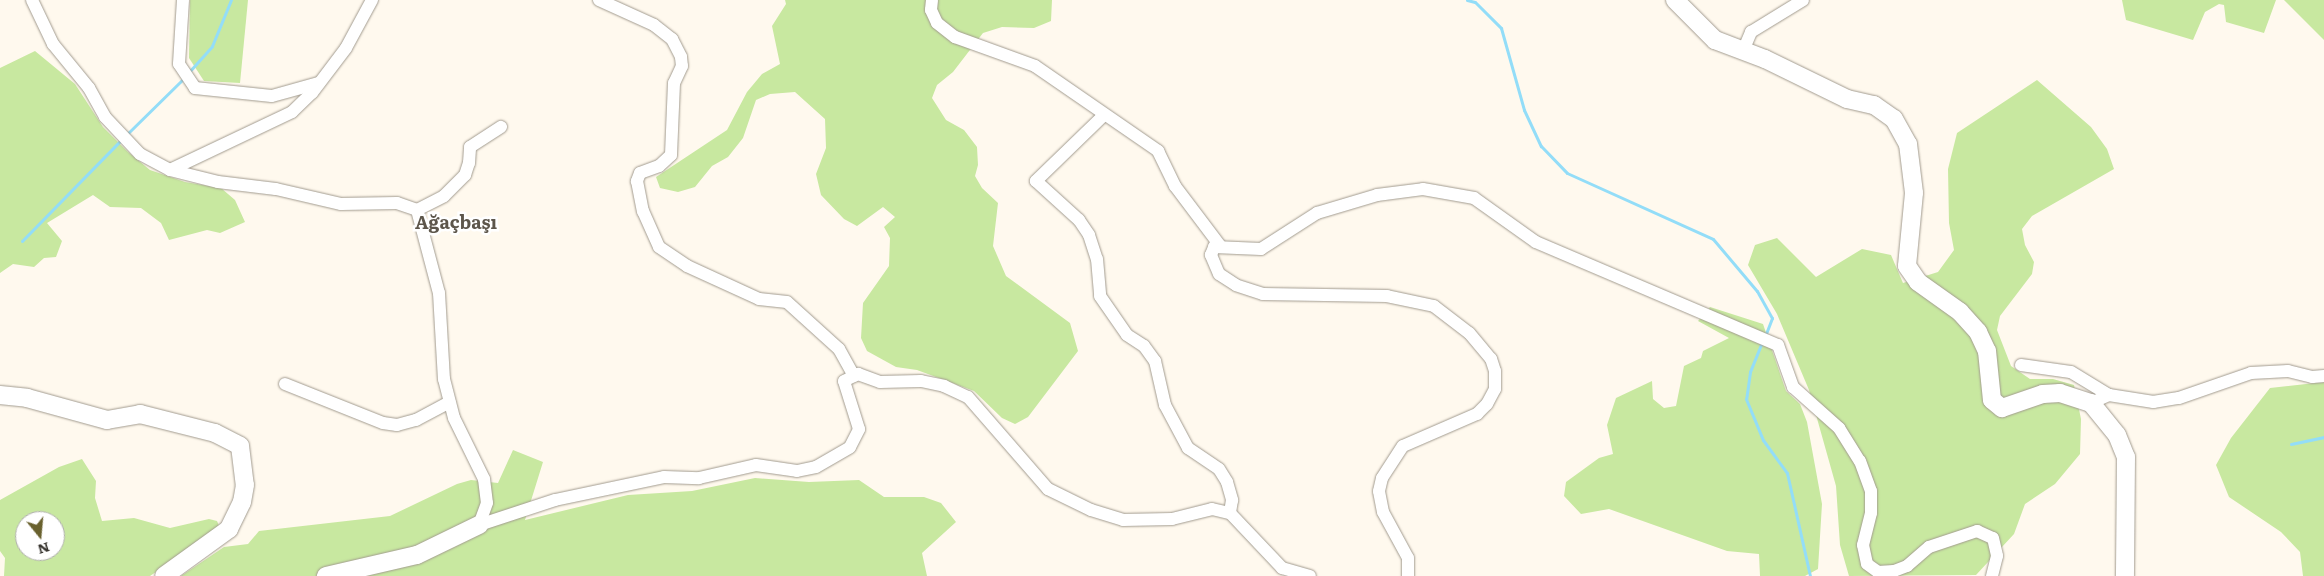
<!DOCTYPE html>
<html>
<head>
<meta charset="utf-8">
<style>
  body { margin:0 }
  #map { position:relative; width:2324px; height:576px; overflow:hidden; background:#fff9ee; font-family:Literata,serif }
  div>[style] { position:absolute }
  .green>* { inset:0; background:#c8e8a0 }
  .stream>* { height:3px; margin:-1.5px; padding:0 1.5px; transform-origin:1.5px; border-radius:1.5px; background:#93ddf8 }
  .roads { filter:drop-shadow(0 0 1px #a29b8f) drop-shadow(0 0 1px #a29b8f) }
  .street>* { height:12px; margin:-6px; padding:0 6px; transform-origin:6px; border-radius:6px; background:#fff }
  .secondary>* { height:18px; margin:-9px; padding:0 9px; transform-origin:9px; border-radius:9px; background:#fff }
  span { translate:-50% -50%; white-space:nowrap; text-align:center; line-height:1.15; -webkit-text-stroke:5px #fff; paint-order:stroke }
  .quarter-label { font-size:18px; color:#5d564b; font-weight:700 }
  .north { position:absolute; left:15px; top:511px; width:50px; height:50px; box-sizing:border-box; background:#fff; border:1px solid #afaeac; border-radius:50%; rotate:163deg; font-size:14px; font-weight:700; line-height:20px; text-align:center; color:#383530 }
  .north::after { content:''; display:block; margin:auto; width:18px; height:22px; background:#69612e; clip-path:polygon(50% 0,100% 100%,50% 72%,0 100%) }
</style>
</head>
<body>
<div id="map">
  <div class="green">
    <i style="clip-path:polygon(190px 0,248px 0,240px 83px,204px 81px,189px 58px)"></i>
    <i style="clip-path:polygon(785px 0,1052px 0,1051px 21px,1034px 28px,1002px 27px,983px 33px,953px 72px,937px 85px,932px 98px,946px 120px,964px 130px,977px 147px,978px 165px,975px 176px,982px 188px,998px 203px,993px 246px,1006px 276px,1070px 323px,1078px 351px,1028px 417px,1015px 424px,1002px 418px,974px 391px,917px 370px,896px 367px,867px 351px,861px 338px,863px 303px,889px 266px,890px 238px,884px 227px,895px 217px,883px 207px,857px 226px,844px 219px,821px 195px,816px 174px,826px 148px,825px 119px,795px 92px,770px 94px,756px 100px,743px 138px,728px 157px,712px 166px,695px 187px,678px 192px,660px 188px,656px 177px,727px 130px,747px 92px,762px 74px,780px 64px,772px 26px,786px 4px)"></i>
    <i style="clip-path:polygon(2122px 0,2276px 0,2264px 33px,2226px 22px,2224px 5px,2219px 4px,2205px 12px,2193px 40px,2126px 20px)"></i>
    <i style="clip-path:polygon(2284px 0,2324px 0,2324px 40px)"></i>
    <i style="clip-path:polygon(35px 51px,75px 84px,103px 127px,128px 152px,150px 170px,185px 182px,221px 188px,235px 200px,245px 222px,220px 233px,207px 230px,169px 240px,161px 223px,141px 208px,110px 207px,93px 195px,47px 223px,62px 241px,56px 257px,44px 258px,34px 267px,13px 264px,0 273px,0 68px)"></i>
    <i style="clip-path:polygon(2037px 80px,2091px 127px,2107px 149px,2114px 169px,2032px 216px,2022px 229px,2025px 245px,2034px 262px,2032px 274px,2000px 316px,1997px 330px,2011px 366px,2030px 379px,2053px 379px,2074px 385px,2081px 419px,2080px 454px,2055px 484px,2025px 504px,2014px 534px,1976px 575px,1849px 576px,1840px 545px,1836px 486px,1809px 390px,1777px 314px,1748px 265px,1755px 245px,1777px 238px,1816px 277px,1862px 249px,1891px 255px,1903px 283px,1938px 272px,1954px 250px,1949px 223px,1948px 169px,1957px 133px)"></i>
    <i style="clip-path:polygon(1710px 307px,1763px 324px,1786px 391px,1800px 404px,1807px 422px,1822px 504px,1818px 569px,1805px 576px,1760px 576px,1759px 554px,1727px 551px,1609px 509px,1581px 514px,1564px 496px,1566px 482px,1599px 458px,1613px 454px,1607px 425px,1616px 398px,1652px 381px,1653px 399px,1664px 408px,1676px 406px,1684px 366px,1701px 358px,1703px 351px,1729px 338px,1698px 321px)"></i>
    <i style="clip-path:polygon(2324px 382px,2324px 576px,2303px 576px,2300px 552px,2281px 532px,2229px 497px,2216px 465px,2231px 438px,2270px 388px)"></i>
    <i style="clip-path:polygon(513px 450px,543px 462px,525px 520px,628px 495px,692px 491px,755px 478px,809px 482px,859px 480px,884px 497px,924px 497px,941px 503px,956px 522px,922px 553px,927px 576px,181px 576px,224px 547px,248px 544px,259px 531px,390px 516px,457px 484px,471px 480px,498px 483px)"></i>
    <i style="clip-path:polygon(evenodd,82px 459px,96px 481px,95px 498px,102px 521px,134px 518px,170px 528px,209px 519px,217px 521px,220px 528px,150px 576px,4px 576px,5px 558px,0 551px,0 500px,59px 467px,82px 459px,25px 521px,55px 521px,55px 551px,25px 551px,25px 521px)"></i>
  </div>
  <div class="stream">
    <i style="left:1467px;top:0;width:8px;rotate:14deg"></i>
    <i style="left:1475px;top:2px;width:37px;rotate:45deg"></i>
    <i style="left:1501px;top:28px;width:85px;rotate:74.3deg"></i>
    <i style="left:1524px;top:110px;width:40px;rotate:65deg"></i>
    <i style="left:1541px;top:146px;width:37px;rotate:46deg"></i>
    <i style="left:1567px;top:173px;width:160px;rotate:24.3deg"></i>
    <i style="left:1713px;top:239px;width:68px;rotate:49.8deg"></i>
    <i style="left:1757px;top:291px;width:31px;rotate:61deg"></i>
    <i style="left:1772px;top:318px;width:19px;rotate:111deg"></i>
    <i style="left:188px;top:73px;width:36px;rotate:-48deg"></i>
    <i style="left:212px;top:46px;width:50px;rotate:-67.6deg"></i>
    <i style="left:126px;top:135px;width:81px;rotate:-44.5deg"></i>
    <i style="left:22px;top:241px;width:143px;rotate:-45.6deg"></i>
    <i style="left:1762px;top:342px;width:32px;rotate:112deg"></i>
    <i style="left:1750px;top:372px;width:27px;rotate:98deg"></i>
    <i style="left:1746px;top:399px;width:44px;rotate:67.5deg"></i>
    <i style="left:1763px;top:440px;width:41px;rotate:54deg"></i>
    <i style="left:1787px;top:473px;width:106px;rotate:77.4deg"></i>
    <i style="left:2291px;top:444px;width:34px;rotate:-12deg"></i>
  </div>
  <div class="roads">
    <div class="street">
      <i style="left:32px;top:0;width:49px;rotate:64.5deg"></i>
      <i style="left:53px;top:44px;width:57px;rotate:50.7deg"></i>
      <i style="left:89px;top:88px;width:33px;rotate:61deg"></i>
      <i style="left:105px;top:117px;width:51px;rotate:46.6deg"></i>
      <i style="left:140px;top:154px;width:34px;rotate:28deg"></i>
      <i style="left:170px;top:170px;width:49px;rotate:14deg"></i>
      <i style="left:218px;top:182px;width:58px;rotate:6.9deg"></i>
      <i style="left:276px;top:189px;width:67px;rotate:13deg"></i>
      <i style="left:341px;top:204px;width:56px;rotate:-1deg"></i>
      <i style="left:397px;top:203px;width:21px;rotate:19deg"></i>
      <i style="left:417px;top:210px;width:30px;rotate:-27deg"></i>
      <i style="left:444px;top:196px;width:30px;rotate:-45deg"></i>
      <i style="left:465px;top:175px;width:13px;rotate:-72deg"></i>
      <i style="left:469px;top:163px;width:16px;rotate:-86deg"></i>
      <i style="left:470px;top:147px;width:37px;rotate:-33deg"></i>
      <i style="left:183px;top:0;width:64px;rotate:93.6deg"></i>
      <i style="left:179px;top:64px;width:29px;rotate:56deg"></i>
      <i style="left:195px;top:88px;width:77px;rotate:5.9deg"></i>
      <i style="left:272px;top:96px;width:49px;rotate:-15.5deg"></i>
      <i style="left:599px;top:0;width:60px;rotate:24.4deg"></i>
      <i style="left:654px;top:25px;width:23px;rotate:38deg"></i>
      <i style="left:672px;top:39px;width:20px;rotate:63deg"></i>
      <i style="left:681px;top:57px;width:9px;rotate:84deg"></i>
      <i style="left:682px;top:66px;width:19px;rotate:115deg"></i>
      <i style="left:674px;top:83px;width:72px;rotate:92.4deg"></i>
      <i style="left:671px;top:155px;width:16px;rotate:137deg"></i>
      <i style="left:659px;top:166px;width:20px;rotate:160deg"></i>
      <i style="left:640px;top:173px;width:9px;rotate:111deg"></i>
      <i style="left:637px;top:181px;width:31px;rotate:79deg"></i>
      <i style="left:643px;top:211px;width:39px;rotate:66deg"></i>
      <i style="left:659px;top:247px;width:34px;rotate:34deg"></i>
      <i style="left:687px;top:266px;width:79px;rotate:24.6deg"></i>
      <i style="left:759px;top:299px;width:28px;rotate:6deg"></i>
      <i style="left:787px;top:302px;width:70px;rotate:42.1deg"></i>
      <i style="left:839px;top:349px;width:31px;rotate:61deg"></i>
      <i style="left:932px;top:0;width:10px;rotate:96deg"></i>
      <i style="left:931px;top:10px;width:14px;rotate:65deg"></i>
      <i style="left:937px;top:23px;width:23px;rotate:38deg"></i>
      <i style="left:955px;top:37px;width:85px;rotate:19.9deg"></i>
      <i style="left:1035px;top:66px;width:150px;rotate:34.6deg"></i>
      <i style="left:1158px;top:151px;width:39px;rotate:64deg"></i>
      <i style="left:1175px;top:186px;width:76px;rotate:53deg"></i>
      <i style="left:1743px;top:51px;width:21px;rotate:-67deg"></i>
      <i style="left:1751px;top:32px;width:61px;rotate:-31.6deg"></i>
      <i style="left:1104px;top:115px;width:95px;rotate:135.9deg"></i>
      <i style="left:1036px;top:181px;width:58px;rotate:42.2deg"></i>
      <i style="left:1079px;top:220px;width:18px;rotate:56deg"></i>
      <i style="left:1089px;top:235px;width:25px;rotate:72deg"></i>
      <i style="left:1097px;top:259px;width:37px;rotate:85deg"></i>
      <i style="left:1100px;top:296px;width:47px;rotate:55.3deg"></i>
      <i style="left:1127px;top:335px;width:20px;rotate:33deg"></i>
      <i style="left:1144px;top:346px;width:19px;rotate:54deg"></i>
      <i style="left:1155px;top:361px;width:45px;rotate:77.2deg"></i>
      <i style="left:1165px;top:405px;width:49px;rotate:61.9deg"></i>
      <i style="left:1188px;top:448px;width:37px;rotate:34deg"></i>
      <i style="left:1219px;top:469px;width:15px;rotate:58deg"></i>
      <i style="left:1227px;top:482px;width:19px;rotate:74deg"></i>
      <i style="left:1232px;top:500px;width:13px;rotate:99deg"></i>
      <i style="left:170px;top:170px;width:135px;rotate:-25.4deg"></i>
      <i style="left:292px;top:112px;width:28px;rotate:-44deg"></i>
      <i style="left:312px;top:93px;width:56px;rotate:-52.9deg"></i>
      <i style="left:346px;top:48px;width:55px;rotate:-61.6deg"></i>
      <i style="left:417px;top:210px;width:86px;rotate:75.2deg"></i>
      <i style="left:439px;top:293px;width:86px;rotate:86.7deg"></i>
      <i style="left:444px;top:379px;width:40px;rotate:75.6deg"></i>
      <i style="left:454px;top:418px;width:68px;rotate:63.8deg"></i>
      <i style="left:484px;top:479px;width:24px;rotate:83deg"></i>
      <i style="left:487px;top:503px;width:23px;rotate:110deg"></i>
      <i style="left:2021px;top:365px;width:50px;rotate:8deg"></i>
      <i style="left:2071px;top:372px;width:44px;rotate:31.2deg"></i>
      <i style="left:285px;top:384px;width:105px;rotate:21.7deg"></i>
      <i style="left:383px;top:423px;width:14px;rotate:8deg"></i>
      <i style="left:397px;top:425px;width:20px;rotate:-15deg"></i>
      <i style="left:416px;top:420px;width:38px;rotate:-28deg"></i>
      <i style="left:2091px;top:403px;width:20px;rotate:-24deg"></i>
      <i style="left:2109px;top:395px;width:45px;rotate:9deg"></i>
      <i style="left:2153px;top:402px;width:26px;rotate:-9deg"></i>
      <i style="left:2179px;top:398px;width:76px;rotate:-19.1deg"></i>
      <i style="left:2251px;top:373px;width:37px;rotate:-3deg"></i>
      <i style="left:2288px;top:371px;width:25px;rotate:14deg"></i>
      <i style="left:2312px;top:377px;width:12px;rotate:-5deg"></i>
      <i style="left:479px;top:525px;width:80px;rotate:-18.2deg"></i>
      <i style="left:555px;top:500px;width:111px;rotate:-11.9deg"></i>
      <i style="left:664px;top:477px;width:35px;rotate:2deg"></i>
      <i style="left:699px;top:478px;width:58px;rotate:-12.8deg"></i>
      <i style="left:756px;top:465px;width:41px;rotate:8.3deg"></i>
      <i style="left:797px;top:471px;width:19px;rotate:-12deg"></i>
      <i style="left:816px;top:467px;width:39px;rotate:-30deg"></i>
      <i style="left:850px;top:447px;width:20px;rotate:-63deg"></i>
      <i style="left:859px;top:429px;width:50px;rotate:-107.4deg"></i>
      <i style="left:844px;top:381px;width:16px;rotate:-27deg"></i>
      <i style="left:858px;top:374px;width:23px;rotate:20deg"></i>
      <i style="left:880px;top:382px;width:41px;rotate:-1.4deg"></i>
      <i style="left:921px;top:381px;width:24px;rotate:12deg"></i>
      <i style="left:944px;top:386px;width:26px;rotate:25deg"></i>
      <i style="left:968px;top:397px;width:122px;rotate:49deg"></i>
      <i style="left:1048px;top:489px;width:48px;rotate:26deg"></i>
      <i style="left:1091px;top:510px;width:34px;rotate:17deg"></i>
      <i style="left:1123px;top:520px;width:49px;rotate:-1.2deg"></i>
      <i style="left:1172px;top:519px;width:41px;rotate:-14deg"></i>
      <i style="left:1212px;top:509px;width:18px;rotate:13deg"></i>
      <i style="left:1230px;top:513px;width:76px;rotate:46.6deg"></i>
      <i style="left:1282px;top:568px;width:29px;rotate:16deg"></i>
      <i style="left:1408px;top:576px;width:18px;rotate:-90deg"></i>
      <i style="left:1408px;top:558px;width:52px;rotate:-118.5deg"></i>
      <i style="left:1383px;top:512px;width:21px;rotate:-101deg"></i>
      <i style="left:1379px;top:491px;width:13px;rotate:-77deg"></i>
      <i style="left:1382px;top:478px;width:38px;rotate:-57deg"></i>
      <i style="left:1403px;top:446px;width:81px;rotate:-23.4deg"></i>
      <i style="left:1477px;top:414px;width:14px;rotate:-45deg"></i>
      <i style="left:1487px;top:404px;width:17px;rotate:-62deg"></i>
      <i style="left:1495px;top:389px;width:18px;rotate:-90deg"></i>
      <i style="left:1495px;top:371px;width:13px;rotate:-108deg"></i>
      <i style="left:1491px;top:359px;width:34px;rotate:-130deg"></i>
      <i style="left:1469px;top:333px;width:44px;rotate:-142.4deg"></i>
      <i style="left:1434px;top:306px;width:48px;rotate:-168deg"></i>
      <i style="left:1387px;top:296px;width:124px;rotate:-179.1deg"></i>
      <i style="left:1263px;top:294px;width:28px;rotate:-162deg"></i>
      <i style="left:1236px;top:285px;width:20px;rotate:-147deg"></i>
      <i style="left:1219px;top:274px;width:21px;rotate:-113deg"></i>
      <i style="left:1211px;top:255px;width:9px;rotate:-69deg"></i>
      <i style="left:1214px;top:247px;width:47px;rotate:2.4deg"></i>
      <i style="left:1261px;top:249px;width:67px;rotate:-32.7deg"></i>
      <i style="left:1317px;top:213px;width:63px;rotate:-16.7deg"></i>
      <i style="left:1377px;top:195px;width:46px;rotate:-7.4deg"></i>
      <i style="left:1423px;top:189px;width:52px;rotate:10deg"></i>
      <i style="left:1474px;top:198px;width:76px;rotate:35.4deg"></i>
      <i style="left:1536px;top:242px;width:263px;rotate:23.1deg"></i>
      <i style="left:1778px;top:345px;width:45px;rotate:70.3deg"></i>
      <i style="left:1793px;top:387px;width:62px;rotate:41.7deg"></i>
      <i style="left:1839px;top:428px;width:39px;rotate:58deg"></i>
      <i style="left:1860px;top:461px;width:32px;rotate:70deg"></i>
      <i style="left:1871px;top:491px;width:22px;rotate:90deg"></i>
      <i style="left:1871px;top:513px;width:33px;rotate:104deg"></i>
      <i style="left:1863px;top:545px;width:19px;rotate:78deg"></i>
      <i style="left:1867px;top:564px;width:14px;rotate:36deg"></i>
      <i style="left:1878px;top:572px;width:16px;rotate:-4deg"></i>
      <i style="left:1894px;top:571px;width:14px;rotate:-21deg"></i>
      <i style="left:1907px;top:566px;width:29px;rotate:-41deg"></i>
      <i style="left:1929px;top:547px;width:51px;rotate:-18.4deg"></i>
      <i style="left:1977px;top:531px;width:17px;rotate:24deg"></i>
      <i style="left:1993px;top:538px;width:18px;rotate:77deg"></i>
      <i style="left:1997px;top:556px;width:21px;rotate:104deg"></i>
    </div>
    <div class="secondary">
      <i style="left:1675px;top:0;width:57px;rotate:45deg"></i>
      <i style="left:1715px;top:40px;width:53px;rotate:20.8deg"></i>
      <i style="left:1765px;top:59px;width:91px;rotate:26deg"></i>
      <i style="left:1847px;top:99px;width:28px;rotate:13deg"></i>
      <i style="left:1874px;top:105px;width:24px;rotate:35deg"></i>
      <i style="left:1894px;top:119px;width:29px;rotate:61deg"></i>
      <i style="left:1908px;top:144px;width:49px;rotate:83deg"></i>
      <i style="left:1914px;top:193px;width:73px;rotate:95.5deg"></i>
      <i style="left:1907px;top:266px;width:19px;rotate:55deg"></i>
      <i style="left:1918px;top:282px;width:52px;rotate:35.5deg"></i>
      <i style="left:1960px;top:312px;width:27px;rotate:48deg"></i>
      <i style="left:1978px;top:332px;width:21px;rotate:65deg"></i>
      <i style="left:1987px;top:351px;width:49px;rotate:84.2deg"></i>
      <i style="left:1992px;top:400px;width:13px;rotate:39deg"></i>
      <i style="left:2002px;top:408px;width:43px;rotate:-18.9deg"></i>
      <i style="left:2043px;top:394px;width:17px;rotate:-3deg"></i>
      <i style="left:2060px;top:393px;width:33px;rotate:18deg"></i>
      <i style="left:2091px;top:403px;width:41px;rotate:50.9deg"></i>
      <i style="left:2117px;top:435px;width:24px;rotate:68deg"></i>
      <i style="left:2126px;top:457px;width:119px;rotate:90.5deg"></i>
      <i style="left:0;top:395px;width:27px;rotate:6deg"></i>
      <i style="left:27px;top:398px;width:83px;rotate:15.4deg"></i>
      <i style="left:107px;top:420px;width:34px;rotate:-10deg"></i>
      <i style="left:140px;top:414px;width:77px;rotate:14.2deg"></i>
      <i style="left:215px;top:433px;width:28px;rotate:27deg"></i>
      <i style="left:240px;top:446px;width:39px;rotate:83deg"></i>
      <i style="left:245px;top:485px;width:17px;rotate:100deg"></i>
      <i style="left:242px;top:502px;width:30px;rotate:116deg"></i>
      <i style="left:229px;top:529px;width:80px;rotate:144.1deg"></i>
      <i style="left:326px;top:576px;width:93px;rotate:-13deg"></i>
      <i style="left:417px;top:555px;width:69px;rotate:-25.8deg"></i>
    </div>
  </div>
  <div class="quarter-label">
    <span style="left:456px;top:222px">Ağaçbaşı</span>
  </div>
  <div class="north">N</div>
</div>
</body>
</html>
